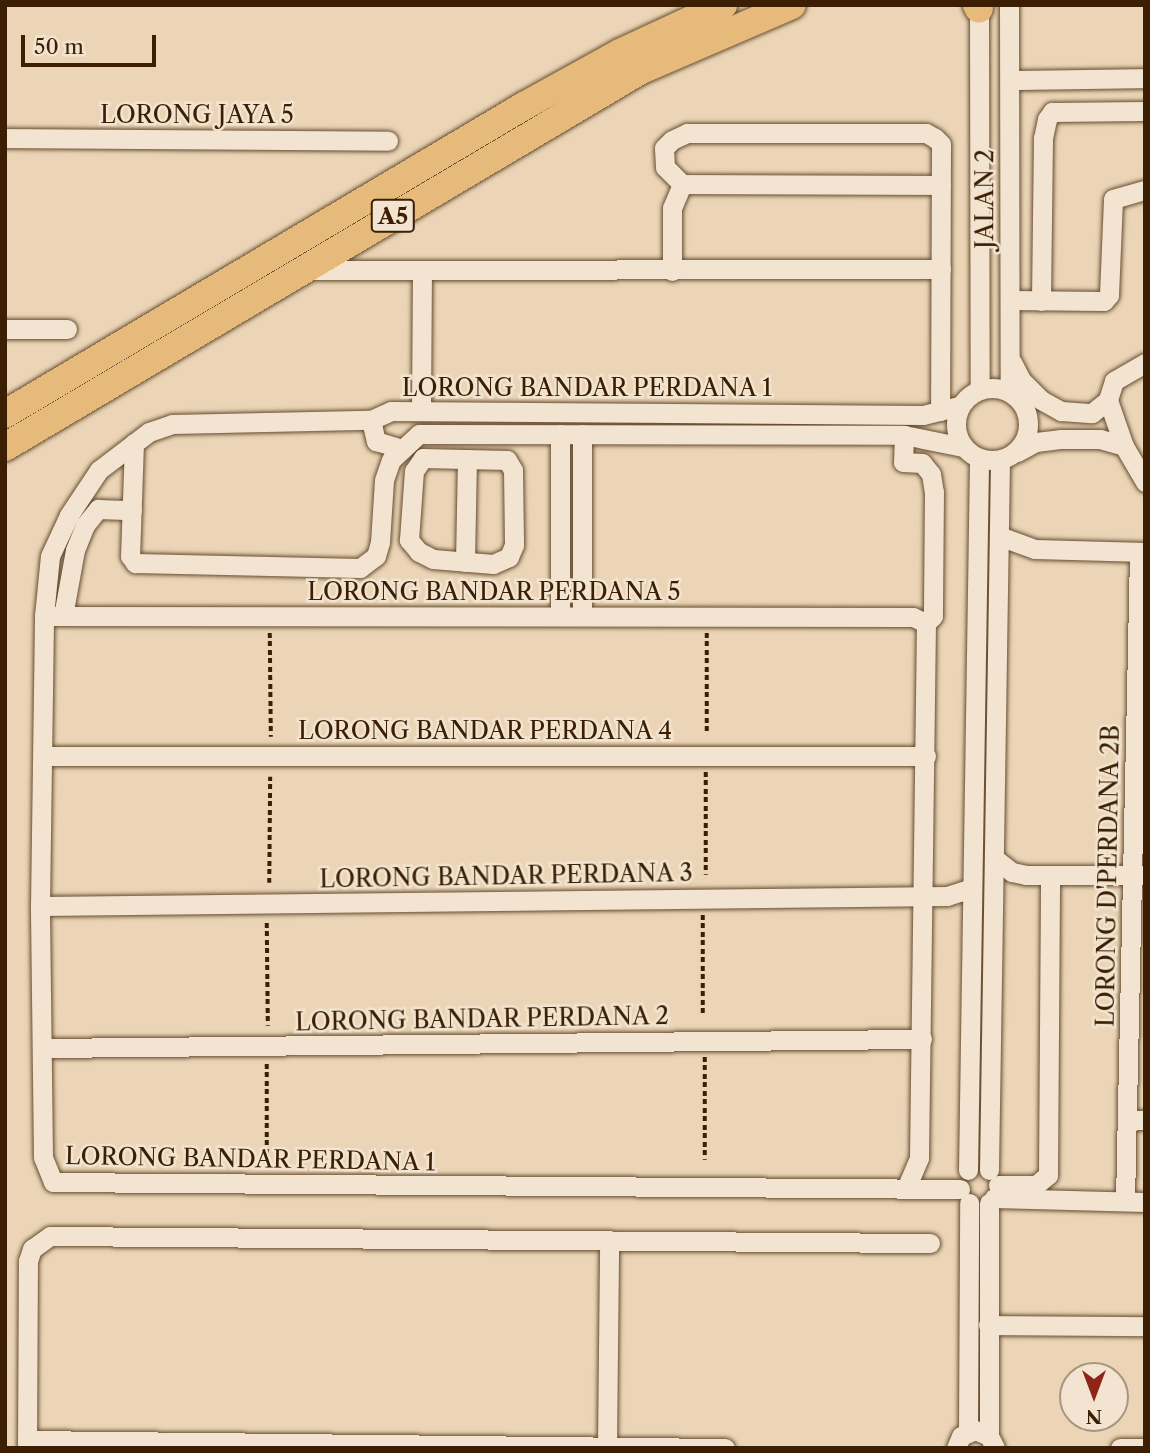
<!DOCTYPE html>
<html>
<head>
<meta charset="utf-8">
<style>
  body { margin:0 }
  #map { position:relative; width:1150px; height:1453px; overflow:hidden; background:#ebd5b6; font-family:"Libre Caslon Text",serif }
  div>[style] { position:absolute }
  .path>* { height:3.5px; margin-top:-1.75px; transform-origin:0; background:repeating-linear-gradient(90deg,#3b1e03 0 5px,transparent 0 8.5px) }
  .roads { filter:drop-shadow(0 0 2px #674c30) drop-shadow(0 0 2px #674c30) }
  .minor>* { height:19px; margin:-9.5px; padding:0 9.5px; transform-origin:9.5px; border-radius:9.5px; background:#f2e4d0 }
  .minor>.ring { margin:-9.5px; padding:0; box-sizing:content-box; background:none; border:19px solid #f2e4d0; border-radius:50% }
  .highway>* { height:28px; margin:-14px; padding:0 14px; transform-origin:14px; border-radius:14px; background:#e6ba7b }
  span { translate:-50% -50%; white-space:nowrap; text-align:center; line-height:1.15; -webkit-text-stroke:5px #f2e4d0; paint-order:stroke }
  .shield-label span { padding:2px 5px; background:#f2e4d0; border:2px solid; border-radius:5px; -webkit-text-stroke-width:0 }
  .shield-label { font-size:23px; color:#3b1e03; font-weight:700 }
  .street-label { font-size:24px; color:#3b1e03 }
  .frame { position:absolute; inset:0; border:7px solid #3b1e03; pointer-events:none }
  .north { position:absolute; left:1059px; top:1362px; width:70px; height:70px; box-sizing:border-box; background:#f2e4d0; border:2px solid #a9957e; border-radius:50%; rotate:180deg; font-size:19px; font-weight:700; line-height:28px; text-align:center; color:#3b1e03 }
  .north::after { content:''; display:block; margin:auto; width:24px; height:32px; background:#8f2418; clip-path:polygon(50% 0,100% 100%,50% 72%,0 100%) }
  .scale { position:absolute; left:21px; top:35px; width:135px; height:32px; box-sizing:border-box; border:4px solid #3b1e03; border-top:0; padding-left:9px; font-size:21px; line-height:24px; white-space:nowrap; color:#3b1e03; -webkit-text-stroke:5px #f2e4d0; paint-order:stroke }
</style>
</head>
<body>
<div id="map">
  <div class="path">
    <i style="left:270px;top:633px;width:104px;rotate:89.4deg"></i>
    <i style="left:707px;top:633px;width:99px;rotate:90deg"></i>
    <i style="left:706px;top:772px;width:103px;rotate:90deg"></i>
    <i style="left:269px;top:883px;width:106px;rotate:-89.5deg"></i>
    <i style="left:703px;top:915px;width:102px;rotate:90deg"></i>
    <i style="left:267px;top:923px;width:103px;rotate:89.4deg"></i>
    <i style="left:705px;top:1057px;width:103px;rotate:90deg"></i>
    <i style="left:267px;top:1064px;width:101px;rotate:90deg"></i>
  </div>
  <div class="roads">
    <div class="minor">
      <i style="left:979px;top:5px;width:385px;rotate:89.9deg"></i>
      <i style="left:1009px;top:5px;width:387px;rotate:89.9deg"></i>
      <i style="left:1010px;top:80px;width:135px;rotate:-0.8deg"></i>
      <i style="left:5px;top:138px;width:383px;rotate:0.4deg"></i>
      <i style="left:682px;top:184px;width:259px;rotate:0.2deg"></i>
      <i style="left:305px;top:270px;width:636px;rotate:-0.09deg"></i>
      <i style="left:672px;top:271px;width:63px;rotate:-90deg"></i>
      <i style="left:672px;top:208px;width:26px;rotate:-67deg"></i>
      <i style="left:682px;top:184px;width:24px;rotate:-135deg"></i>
      <i style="left:665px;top:167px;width:19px;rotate:-93deg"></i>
      <i style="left:664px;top:148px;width:11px;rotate:-45deg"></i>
      <i style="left:672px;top:140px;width:17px;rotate:-25deg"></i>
      <i style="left:687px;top:133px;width:239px"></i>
      <i style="left:926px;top:133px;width:10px;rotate:29deg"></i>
      <i style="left:935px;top:138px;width:8px;rotate:45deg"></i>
      <i style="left:941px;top:144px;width:267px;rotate:90.2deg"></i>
      <i style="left:1010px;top:300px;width:94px;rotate:0.6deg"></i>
      <i style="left:1104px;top:301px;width:8px;rotate:-50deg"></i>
      <i style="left:1109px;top:295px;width:96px;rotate:-87.6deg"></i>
      <i style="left:1113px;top:199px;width:33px;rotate:-16deg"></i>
      <i style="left:1041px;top:301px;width:163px;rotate:-89.3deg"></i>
      <i style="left:1043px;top:138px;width:19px;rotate:-78deg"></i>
      <i style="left:1047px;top:119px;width:9px;rotate:-54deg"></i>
      <i style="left:1052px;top:112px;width:93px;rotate:-0.6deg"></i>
      <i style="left:5px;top:329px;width:62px"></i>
      <i style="left:1012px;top:362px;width:20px;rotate:63deg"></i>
      <i style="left:1021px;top:380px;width:28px;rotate:45deg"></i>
      <i style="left:1041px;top:400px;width:23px;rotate:29deg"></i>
      <i style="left:1061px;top:411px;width:31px;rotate:4deg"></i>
      <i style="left:1092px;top:413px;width:21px;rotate:-39deg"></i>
      <i style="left:1145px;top:363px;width:36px;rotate:150deg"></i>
      <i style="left:1114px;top:381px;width:20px;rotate:108deg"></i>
      <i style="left:1108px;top:400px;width:49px;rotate:70.8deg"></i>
      <i style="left:1124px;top:446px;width:42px;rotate:59.7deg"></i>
      <i class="ring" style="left:956px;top:388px;width:53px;height:53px"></i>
      <i style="left:421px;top:411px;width:139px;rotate:-89.6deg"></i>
      <i style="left:371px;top:420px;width:22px;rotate:77deg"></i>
      <i style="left:376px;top:441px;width:24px;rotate:17deg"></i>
      <i style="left:560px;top:434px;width:182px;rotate:90deg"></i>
      <i style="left:582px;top:434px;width:182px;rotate:90deg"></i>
      <i style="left:904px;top:435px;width:27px;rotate:92deg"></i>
      <i style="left:903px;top:462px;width:19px;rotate:3deg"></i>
      <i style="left:922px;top:463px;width:14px;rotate:51deg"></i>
      <i style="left:931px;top:474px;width:18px;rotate:81deg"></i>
      <i style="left:934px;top:492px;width:124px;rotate:90.5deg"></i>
      <i style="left:933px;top:616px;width:10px;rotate:135deg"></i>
      <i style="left:134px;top:443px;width:113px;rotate:92deg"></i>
      <i style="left:130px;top:556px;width:9px;rotate:54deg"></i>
      <i style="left:135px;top:563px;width:225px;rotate:1.3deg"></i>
      <i style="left:360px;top:568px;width:20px;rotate:-37deg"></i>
      <i style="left:376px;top:556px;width:15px;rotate:-74deg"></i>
      <i style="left:380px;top:542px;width:62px;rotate:-86.3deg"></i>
      <i style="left:384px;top:480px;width:21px;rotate:-71deg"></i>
      <i style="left:391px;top:460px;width:38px;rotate:-43deg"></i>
      <i style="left:419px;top:434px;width:485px;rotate:0.1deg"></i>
      <i style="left:904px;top:435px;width:60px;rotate:11.5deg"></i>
      <i style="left:1017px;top:452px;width:21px;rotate:-28deg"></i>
      <i style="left:1036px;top:442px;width:24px;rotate:-7deg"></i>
      <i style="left:1060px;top:439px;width:40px"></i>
      <i style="left:1100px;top:439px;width:25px;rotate:16deg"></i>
      <i style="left:423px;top:458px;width:84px;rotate:1.4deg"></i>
      <i style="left:507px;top:460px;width:12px;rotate:59deg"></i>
      <i style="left:513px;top:470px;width:75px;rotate:89.2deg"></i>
      <i style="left:514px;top:545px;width:13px;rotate:113deg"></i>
      <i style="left:509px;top:557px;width:17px;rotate:156deg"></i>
      <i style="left:493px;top:564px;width:60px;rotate:-175.2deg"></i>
      <i style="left:433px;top:559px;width:16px;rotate:-153deg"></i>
      <i style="left:419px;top:552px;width:16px;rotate:-130deg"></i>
      <i style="left:409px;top:540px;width:69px;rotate:-85.9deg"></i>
      <i style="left:414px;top:471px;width:16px;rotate:-55deg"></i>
      <i style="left:999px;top:536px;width:38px;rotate:20deg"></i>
      <i style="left:1035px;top:549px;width:110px;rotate:1.6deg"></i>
      <i style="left:465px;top:562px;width:103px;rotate:-88.9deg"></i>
      <i style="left:44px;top:616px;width:869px;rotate:0.07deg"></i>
      <i style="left:913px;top:617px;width:14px;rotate:25deg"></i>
      <i style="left:926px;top:623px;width:535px;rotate:90.75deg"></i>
      <i style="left:919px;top:1158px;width:33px;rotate:113deg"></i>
      <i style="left:63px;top:616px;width:67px;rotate:-79.7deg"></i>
      <i style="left:75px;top:550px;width:27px;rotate:-68deg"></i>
      <i style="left:85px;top:525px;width:21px;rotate:-51deg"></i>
      <i style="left:98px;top:509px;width:34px;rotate:2deg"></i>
      <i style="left:43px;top:756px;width:883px"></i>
      <i style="left:994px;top:858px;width:23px;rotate:38deg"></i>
      <i style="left:1012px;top:872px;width:14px;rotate:12deg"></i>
      <i style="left:1026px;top:875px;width:119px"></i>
      <i style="left:40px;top:906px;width:907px;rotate:-0.63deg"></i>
      <i style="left:947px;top:896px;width:26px;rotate:-18deg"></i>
      <i style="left:43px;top:1048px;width:879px;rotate:-0.59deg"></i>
      <i style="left:1127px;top:1120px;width:18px"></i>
      <i style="left:968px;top:1170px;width:712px;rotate:-89.11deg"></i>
      <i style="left:989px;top:1170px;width:710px;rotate:-89.11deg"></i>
      <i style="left:998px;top:1185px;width:38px"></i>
      <i style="left:1036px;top:1185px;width:16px;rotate:-40deg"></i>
      <i style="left:1048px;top:1175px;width:300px;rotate:-89.6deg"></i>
      <i style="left:960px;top:1189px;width:907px;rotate:-179.56deg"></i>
      <i style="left:53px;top:1182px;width:27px;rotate:-112deg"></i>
      <i style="left:43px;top:1157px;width:251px;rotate:-90.7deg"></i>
      <i style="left:40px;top:906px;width:290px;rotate:-89.2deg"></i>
      <i style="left:44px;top:616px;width:60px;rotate:-84.3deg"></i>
      <i style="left:50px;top:556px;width:45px;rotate:-65.1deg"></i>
      <i style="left:69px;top:515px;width:54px;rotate:-56.3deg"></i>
      <i style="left:99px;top:470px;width:63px;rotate:-37.2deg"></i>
      <i style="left:149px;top:432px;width:24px;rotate:-19deg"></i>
      <i style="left:172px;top:424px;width:199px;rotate:-1.2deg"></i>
      <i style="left:371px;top:420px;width:22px;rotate:-24deg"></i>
      <i style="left:391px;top:411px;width:532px;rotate:0.43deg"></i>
      <i style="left:923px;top:415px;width:38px;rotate:-14deg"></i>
      <i style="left:994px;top:1198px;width:151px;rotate:1.5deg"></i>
      <i style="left:1125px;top:1201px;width:649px;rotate:-88.76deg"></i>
      <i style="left:989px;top:1203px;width:233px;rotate:90deg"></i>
      <i style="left:988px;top:1325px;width:157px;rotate:0.4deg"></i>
      <i style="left:968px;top:1432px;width:229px;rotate:-89.7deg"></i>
      <i style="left:27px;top:1440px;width:698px;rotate:0.66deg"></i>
      <i style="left:607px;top:1446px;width:206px;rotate:-89.4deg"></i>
      <i style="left:27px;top:1448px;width:187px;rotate:-89.7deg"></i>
      <i style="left:28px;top:1261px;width:13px;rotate:-72deg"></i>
      <i style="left:32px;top:1249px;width:22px;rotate:-36deg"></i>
      <i style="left:50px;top:1236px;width:880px;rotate:0.46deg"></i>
      <i style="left:956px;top:1448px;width:13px;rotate:-67deg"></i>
      <i style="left:961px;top:1436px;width:15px;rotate:-23deg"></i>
      <i style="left:975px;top:1430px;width:15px;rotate:23deg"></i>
      <i style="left:989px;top:1436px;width:13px;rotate:63deg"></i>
      <i style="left:1120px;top:1448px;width:25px"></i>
    </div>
    <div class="highway">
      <i style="left:977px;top:5px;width:4px;rotate:63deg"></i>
      <i style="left:5px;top:414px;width:604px;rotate:-30.69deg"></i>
      <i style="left:524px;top:106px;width:110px;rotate:-28.9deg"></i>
      <i style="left:620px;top:53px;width:114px;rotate:-25deg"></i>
      <i style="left:5px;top:447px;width:739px;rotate:-30.66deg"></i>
      <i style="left:641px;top:70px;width:164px;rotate:-23.3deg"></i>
    </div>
  </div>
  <div class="shield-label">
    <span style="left:393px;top:216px">A5</span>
  </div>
  <div class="street-label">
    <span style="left:197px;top:115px">LORONG JAYA 5</span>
    <span style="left:985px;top:199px;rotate:-90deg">JALAN 2</span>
    <span style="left:587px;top:388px">LORONG BANDAR PERDANA 1</span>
    <span style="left:494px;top:592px">LORONG BANDAR PERDANA 5</span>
    <span style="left:485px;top:731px">LORONG BANDAR PERDANA 4</span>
    <span style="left:506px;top:876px;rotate:-1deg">LORONG BANDAR PERDANA 3</span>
    <span style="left:1108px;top:876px;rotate:-89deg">LORONG D'PERDANA 2B</span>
    <span style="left:482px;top:1019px;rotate:-1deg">LORONG BANDAR PERDANA 2</span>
    <span style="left:250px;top:1159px;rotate:1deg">LORONG BANDAR PERDANA 1</span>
  </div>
  <div class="frame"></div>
  <div class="north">N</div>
  <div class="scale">50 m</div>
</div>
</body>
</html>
